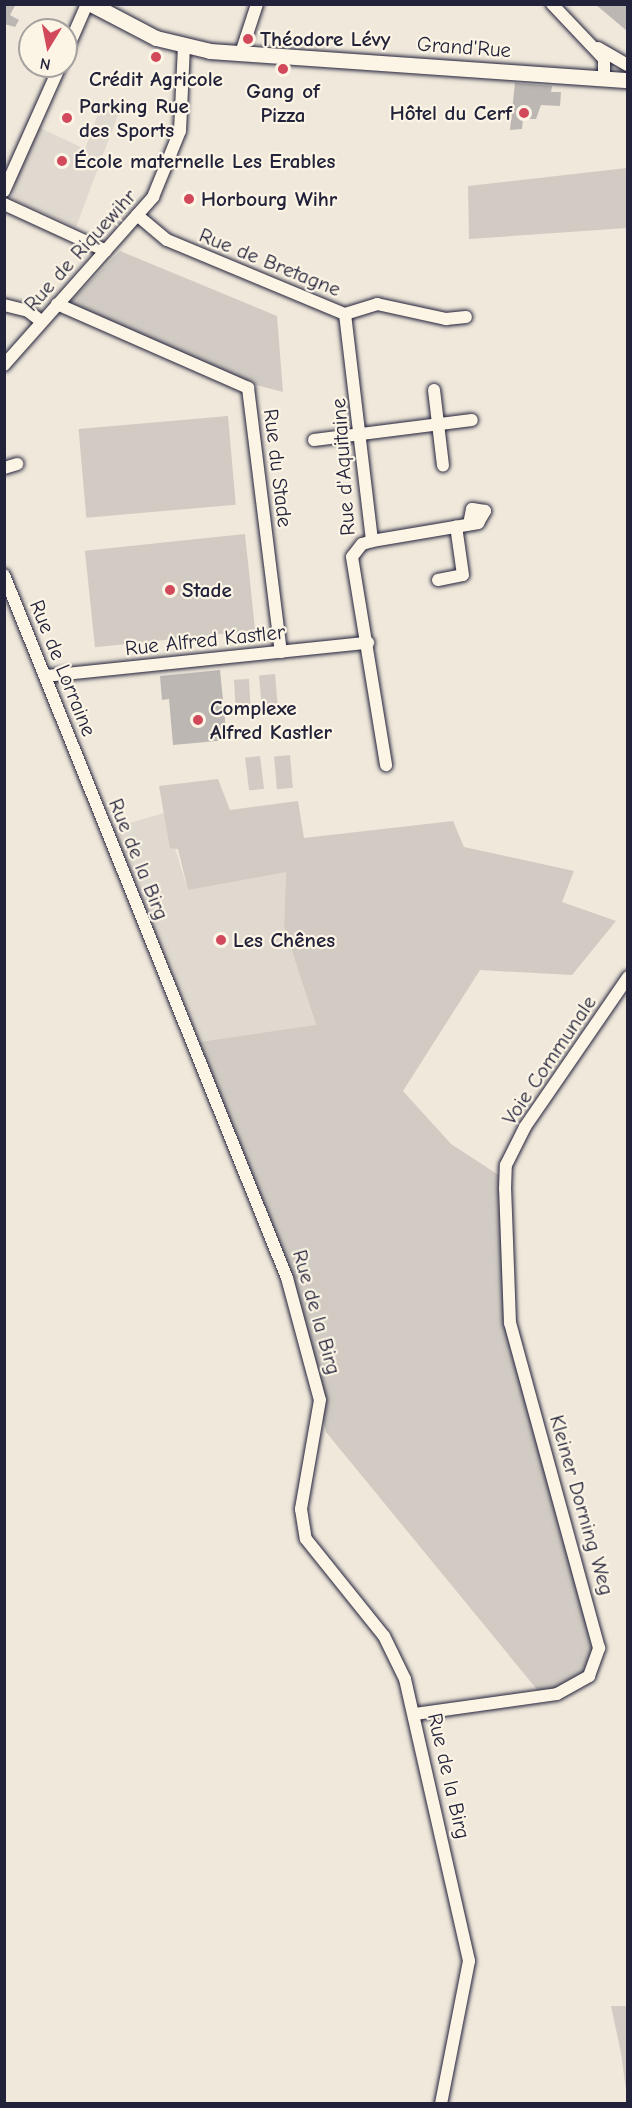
<!DOCTYPE html>
<html>
<head>
<meta charset="utf-8">
<style>
  body { margin:0 }
  #map { position:relative; width:632px; height:2108px; overflow:hidden; background:#efe8db; font-family:"Comic Neue",sans-serif }
  div>[style] { position:absolute }
  .built>* { inset:0; background:#e0d9cf }
  .green>* { inset:0; background:#d1cbc3; transform-origin:0 0 }
  .building>* { inset:0; background:#bcb7b3 }
  .roads { filter:drop-shadow(0 0 2px #22223b) drop-shadow(0 0 2px #22223b) }
  .minor>* { height:12px; margin:-6px; padding:0 6px; transform-origin:6px; border-radius:6px; background:#fcf5e5 }
  .major>* { height:15px; margin:-7.5px; padding:0 7.5px; transform-origin:7.5px; border-radius:7.5px; background:#fcf5e5 }
  .dots>* { width:16px; height:16px; translate:-50% -50%; box-sizing:border-box; border:3px solid #fcf5e5; border-radius:50% }
  span { translate:-50% -50%; white-space:nowrap; text-align:center; line-height:1.15; -webkit-text-stroke:4.5px #fcf5e5; paint-order:stroke }
  .poi-label { font-size:21px; color:#22223b; font-weight:700 }
  .left { translate:0 -50%; text-align:left }
  .right { translate:-100% -50%; text-align:right }
  .street-label { font-size:21px; color:#22223b }
  .frame { position:absolute; inset:0; border:6px solid #22223b; pointer-events:none }
  .north { position:absolute; left:18px; top:18px; width:60px; height:60px; box-sizing:border-box; background:#fcf5e5; border:2px solid #a5a1a1; border-radius:50%; rotate:190deg; font-size:16px; font-weight:700; line-height:24px; text-align:center; color:#22223b }
  .north::after { content:''; display:block; margin:auto; width:21px; height:27px; background:#d1495b; clip-path:polygon(50% 0,100% 100%,50% 72%,0 100%) }
</style>
</head>
<body>
<div id="map">
  <div class="built">
    <i style="clip-path:polygon(100px 108px,118px 115px,76px 227px,12px 199px,16px 177px,38px 127px,85px 149px)"></i>
    <i style="clip-path:polygon(164px 813px,188px 890px,286px 871px,284px 927px,316px 1026px,199px 1042px,112px 828px)"></i>
  </div>
  <div class="green">
    <i style="clip-path:polygon(627px 168px,627px 228px,469px 239px,468px 186px)"></i>
    <i style="clip-path:polygon(120px 251px,277px 316px,283px 392px,248px 383px,67px 305px)"></i>
    <i style="left:228px;top:416px;width:89px;height:150px;rotate:85deg"></i>
    <i style="left:245px;top:534px;width:97px;height:161px;rotate:84deg"></i>
    <i style="left:275px;top:674px;width:33px;height:16px;rotate:85deg"></i>
    <i style="left:249px;top:679px;width:34px;height:15px;rotate:87deg"></i>
    <i style="left:290px;top:755px;width:33px;height:16px;rotate:85deg"></i>
    <i style="left:260px;top:756px;width:33px;height:15px;rotate:83deg"></i>
    <i style="clip-path:polygon(218px 779px,230px 810px,298px 801px,304px 838px,453px 821px,464px 847px,574px 871px,562px 902px,616px 921px,572px 975px,480px 970px,403px 1091px,451px 1144px,500px 1176px,512px 1326px,598px 1640px,587px 1684px,539px 1692px,326px 1432px,289px 1276px,199px 1042px,316px 1025px,284px 927px,286px 872px,188px 890px,178px 849px,170px 848px,159px 786px)"></i>
    <i style="clip-path:polygon(611px 2006px,627px 2006px,627px 2097px,621px 2053px)"></i>
  </div>
  <div class="building">
    <i style="clip-path:polygon(4px 4px,16px 4px,10px 15px,19px 20px,15px 27px,4px 24px)"></i>
    <i style="clip-path:polygon(595px 4px,627px 4px,627px 31px)"></i>
    <i style="clip-path:polygon(515px 83px,552px 86px,551px 92px,561px 92px,560px 106px,541px 105px,536px 119px,523px 119px,522px 129px,510px 130px)"></i>
    <i style="clip-path:polygon(220px 670px,227px 740px,173px 745px,169px 699px,162px 700px,160px 676px)"></i>
  </div>
  <div class="roads">
    <div class="minor">
      <i style="left:552px;top:4px;width:76px;rotate:46.6deg"></i>
      <i style="left:604px;top:59px;width:20px;rotate:90deg"></i>
      <i style="left:598px;top:48px;width:34px;rotate:30deg"></i>
      <i style="left:66px;top:52px;width:52px;rotate:-66.4deg"></i>
      <i style="left:241px;top:53px;width:52px;rotate:-71.9deg"></i>
      <i style="left:4px;top:191px;width:137px;rotate:-65.9deg"></i>
      <i style="left:4px;top:204px;width:112px;rotate:24.7deg"></i>
      <i style="left:137px;top:215px;width:39px;rotate:40deg"></i>
      <i style="left:167px;top:240px;width:193px;rotate:22.6deg"></i>
      <i style="left:345px;top:314px;width:34px;rotate:-17deg"></i>
      <i style="left:377px;top:304px;width:71px;rotate:12.3deg"></i>
      <i style="left:446px;top:319px;width:20px;rotate:-6deg"></i>
      <i style="left:57px;top:304px;width:209px;rotate:23.7deg"></i>
      <i style="left:248px;top:388px;width:266px;rotate:82.9deg"></i>
      <i style="left:4px;top:305px;width:25px;rotate:14deg"></i>
      <i style="left:28px;top:311px;width:16px;rotate:38deg"></i>
      <i style="left:345px;top:314px;width:229px;rotate:83.2deg"></i>
      <i style="left:372px;top:541px;width:10px;rotate:163deg"></i>
      <i style="left:362px;top:544px;width:16px;rotate:128deg"></i>
      <i style="left:352px;top:557px;width:211px;rotate:80.7deg"></i>
      <i style="left:4px;top:365px;width:225px;rotate:-48.4deg"></i>
      <i style="left:153px;top:197px;width:71px;rotate:-67.8deg"></i>
      <i style="left:180px;top:131px;width:85px;rotate:-87.3deg"></i>
      <i style="left:434px;top:390px;width:76px;rotate:83.2deg"></i>
      <i style="left:314px;top:440px;width:159px;rotate:-7.2deg"></i>
      <i style="left:4px;top:468px;width:14px;rotate:-17deg"></i>
      <i style="left:372px;top:541px;width:108px;rotate:-9.6deg"></i>
      <i style="left:478px;top:523px;width:14px;rotate:-60deg"></i>
      <i style="left:485px;top:511px;width:13px;rotate:-171deg"></i>
      <i style="left:472px;top:509px;width:15px;rotate:101deg"></i>
      <i style="left:4px;top:575px;width:758px;rotate:68.07deg"></i>
      <i style="left:287px;top:1278px;width:126px;rotate:74.9deg"></i>
      <i style="left:320px;top:1400px;width:111px;rotate:99.9deg"></i>
      <i style="left:301px;top:1509px;width:30px;rotate:81deg"></i>
      <i style="left:306px;top:1539px;width:124px;rotate:51.2deg"></i>
      <i style="left:384px;top:1636px;width:48px;rotate:64deg"></i>
      <i style="left:405px;top:1679px;width:289px;rotate:77.2deg"></i>
      <i style="left:469px;top:1961px;width:146px;rotate:101.1deg"></i>
      <i style="left:438px;top:580px;width:25px;rotate:-11deg"></i>
      <i style="left:463px;top:575px;width:49px;rotate:-98.1deg"></i>
      <i style="left:46px;top:676px;width:324px;rotate:-5.9deg"></i>
      <i style="left:415px;top:1714px;width:143px;rotate:-8deg"></i>
      <i style="left:557px;top:1694px;width:37px;rotate:-29deg"></i>
      <i style="left:589px;top:1676px;width:30px;rotate:-70deg"></i>
      <i style="left:599px;top:1648px;width:337px;rotate:-105.3deg"></i>
      <i style="left:510px;top:1323px;width:134px;rotate:-92.1deg"></i>
      <i style="left:505px;top:1189px;width:24px;rotate:-88deg"></i>
      <i style="left:506px;top:1165px;width:42px;rotate:-63.4deg"></i>
      <i style="left:525px;top:1127px;width:182px;rotate:-55.5deg"></i>
    </div>
    <div class="major">
      <i style="left:91px;top:4px;width:73px;rotate:27.6deg"></i>
      <i style="left:156px;top:38px;width:56px;rotate:13.5deg"></i>
      <i style="left:210px;top:51px;width:419px;rotate:4deg"></i>
    </div>
  </div>
  <div class="dots">
    <i style="left:248px;top:39px;background:#d1495b"></i>
    <i style="left:156px;top:57px;background:#d1495b"></i>
    <i style="left:283px;top:69px;background:#d1495b"></i>
    <i style="left:524px;top:113px;background:#d1495b"></i>
    <i style="left:67px;top:118px;background:#d1495b"></i>
    <i style="left:62px;top:161px;background:#d1495b"></i>
    <i style="left:189px;top:199px;background:#d1495b"></i>
    <i style="left:170px;top:590px;background:#d1495b"></i>
    <i style="left:198px;top:720px;background:#d1495b"></i>
    <i style="left:221px;top:940px;background:#d1495b"></i>
  </div>
  <div class="poi-label">
    <span class="left" style="left:260px;top:39px">Théodore Lévy</span>
    <span style="left:156px;top:79px">Crédit Agricole</span>
    <span style="left:283px;top:103px">Gang of<br>Pizza</span>
    <span class="left" style="left:79px;top:118px">Parking Rue<br>des Sports</span>
    <span class="right" style="left:512px;top:113px">Hôtel du Cerf</span>
    <span class="left" style="left:74px;top:161px">École maternelle Les Erables</span>
    <span class="left" style="left:201px;top:199px">Horbourg Wihr</span>
    <span class="left" style="left:182px;top:590px">Stade</span>
    <span class="left" style="left:210px;top:720px">Complexe<br>Alfred Kastler</span>
    <span class="left" style="left:233px;top:940px">Les Chênes</span>
  </div>
  <div class="street-label">
    <span style="left:464px;top:47px;rotate:4deg">Grand'Rue</span>
    <span style="left:80px;top:250px;rotate:-48deg">Rue de Riquewihr</span>
    <span style="left:270px;top:262px;rotate:22deg">Rue de Bretagne</span>
    <span style="left:343px;top:467px;rotate:-94deg">Rue d'Aquitaine</span>
    <span style="left:278px;top:468px;rotate:83deg">Rue du Stade</span>
    <span style="left:205px;top:640px;rotate:-6deg">Rue Alfred Kastler</span>
    <span style="left:63px;top:668px;rotate:68deg">Rue de Lorraine</span>
    <span style="left:139px;top:859px;rotate:68deg">Rue de la Birg</span>
    <span style="left:549px;top:1060px;rotate:-56deg">Voie Communale</span>
    <span style="left:317px;top:1312px;rotate:74deg">Rue de la Birg</span>
    <span style="left:582px;top:1505px;rotate:74deg">Kleiner Dorning Weg</span>
    <span style="left:449px;top:1776px;rotate:77deg">Rue de la Birg</span>
  </div>
  <div class="frame"></div>
  <div class="north">N</div>
</div>
</body>
</html>
